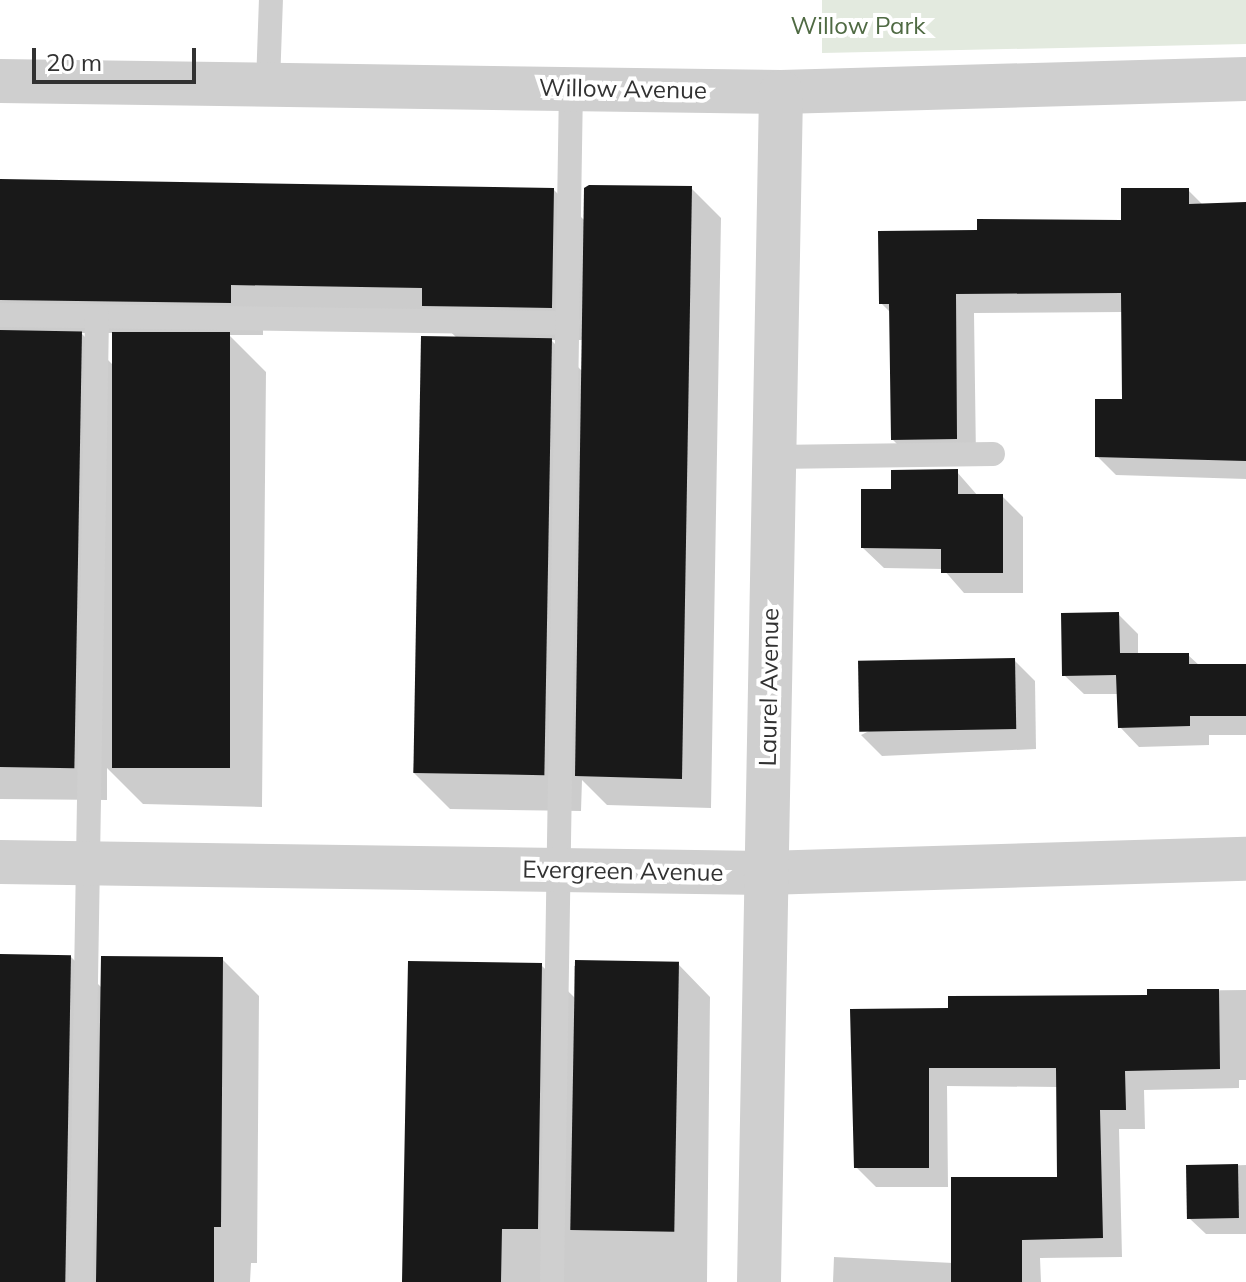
<!DOCTYPE html>
<html>
<head>
<meta charset="utf-8">
<style>
  body { margin:0 }
  #map { position:relative; width:1246px; height:1282px; overflow:hidden; background:#fff; font-family:Mulish,sans-serif }
  div>[style] { position:absolute }
  .green>* { inset:0; background:#e3eadf }
  .shadow>* { inset:0; background:#0003 }
  .building>* { inset:0; background:#191919; transform-origin:0 0 }
  .lane>* { height:24px; margin:-12px; padding:0 12px; transform-origin:12px; border-radius:12px; background:#cfcfcf }
  .street>* { height:44px; margin:-22px; padding:0 22px; transform-origin:22px; border-radius:22px; background:#cfcfcf }
  span { translate:-50% -50%; white-space:nowrap; text-align:center; line-height:1.15; -webkit-text-stroke:8px #fff; paint-order:stroke }
  .park-label { font-size:24px; color:#4f6a43 }
  .street-label { font-size:24px; color:#323232 }
  .scale { position:absolute; left:32px; top:48px; width:164px; height:36px; box-sizing:border-box; border:4px solid #323232; border-top:0; padding-left:10px; font-size:24px; line-height:28px; white-space:nowrap; color:#323232; -webkit-text-stroke:6px #fff; paint-order:stroke }
</style>
</head>
<body>
<div id="map">
  <div class="green">
    <i style="clip-path:polygon(822px 0,1246px 0,1246px 44px,822px 53px)"></i>
  </div>
  <div class="shadow">
    <i style="clip-path:polygon(evenodd,0 181px,554px 190px,586px 222px,691px 188px,721px 218px,711px 808px,607px 805px,582px 780px,581px 811px,450px 809px,413px 772px,457px 338px,438px 320px,263px 317px,263px 335px,229px 335px,266px 372px,262px 807px,143px 804px,107px 768px,107px 800px,0 799px,0 181px,81px 333px,114px 333px,113px 365px,81px 333px,0 181px,551px 340px,584px 340px,583px 372px,551px 340px)"></i>
    <i style="clip-path:polygon(1188px 190px,1203px 205px,1246px 204px,1246px 479px,1116px 475px,1097px 456px,1124px 401px,1123px 312px,974px 313px,976px 458px,912px 459px,893px 440px,891px 313px,881px 303px,979px 231px,1123px 222px)"></i>
    <i style="clip-path:polygon(957px 472px,978px 496px,1002px 496px,1023px 517px,1023px 593px,964px 593px,943px 569px,884px 568px,863px 548px,893px 491px)"></i>
    <i style="clip-path:polygon(1118px 614px,1138px 634px,1138px 655px,1188px 655px,1200px 666px,1246px 666px,1246px 735px,1209px 735px,1209px 745px,1139px 747px,1120px 727px,1119px 694px,1084px 694px,1064px 675px)"></i>
    <i style="clip-path:polygon(1014px 660px,1035px 681px,1036px 749px,882px 756px,861px 735px)"></i>
    <i style="clip-path:polygon(0 956px,71px 957px,103px 989px,222px 959px,259px 996px,257px 1263px,251px 1263px,250px 1282px,0 1282px)"></i>
    <i style="clip-path:polygon(678px 964px,710px 997px,707px 1282px,404px 1282px,541px 965px,574px 997px,574px 966px)"></i>
    <i style="clip-path:polygon(1246px 990px,1246px 1080px,1239px 1080px,1239px 1088px,1144px 1090px,1145px 1129px,1119px 1129px,1122px 1257px,1040px 1258px,1041px 1282px,833px 1282px,834px 1257px,953px 1263px,1059px 1179px,1058px 1087px,947px 1086px,948px 1187px,876px 1187px,856px 1167px,950px 1010px,1149px 997px,1149px 991px)"></i>
    <i style="clip-path:polygon(1246px 1165px,1246px 1234px,1206px 1234px,1189px 1218px,1188px 1167px)"></i>
  </div>
  <div class="building">
    <i style="clip-path:polygon(0 179px,554px 188px,552px 308px,422px 306px,422px 288px,231px 285px,231px 303px,0 300px)"></i>
    <i style="clip-path:polygon(589px 185px,692px 186px,682px 779px,575px 776px,584px 188px)"></i>
    <i style="clip-path:polygon(1121px 188px,1189px 188px,1189px 204px,1246px 202px,1246px 461px,1095px 457px,1095px 399px,1122px 399px,1121px 293px,956px 294px,957px 439px,891px 440px,889px 304px,879px 304px,878px 231px,977px 230px,977px 219px,1121px 220px)"></i>
    <i style="left:0;top:330px;width:82px;height:437px;rotate:1deg"></i>
    <i style="left:112px;top:332px;width:118px;height:436px"></i>
    <i style="left:421px;top:336px;width:131px;height:437px;rotate:1deg"></i>
    <i style="clip-path:polygon(958px 469px,958px 494px,1003px 494px,1003px 573px,941px 573px,941px 549px,861px 548px,861px 489px,891px 489px,891px 470px)"></i>
    <i style="clip-path:polygon(1119px 612px,1120px 653px,1189px 653px,1189px 664px,1246px 664px,1246px 716px,1190px 716px,1190px 726px,1118px 728px,1116px 675px,1062px 676px,1061px 613px)"></i>
    <i style="left:1015px;top:658px;width:71px;height:157px;rotate:89deg"></i>
    <i style="left:0;top:954px;width:71px;height:328px;rotate:1deg"></i>
    <i style="clip-path:polygon(101px 956px,223px 957px,221px 1227px,214px 1227px,214px 1282px,96px 1282px)"></i>
    <i style="left:575px;top:960px;width:104px;height:270px;rotate:1deg"></i>
    <i style="clip-path:polygon(408px 961px,542px 963px,538px 1229px,502px 1229px,501px 1282px,402px 1282px)"></i>
    <i style="clip-path:polygon(1147px 989px,1219px 989px,1220px 1069px,1125px 1071px,1126px 1110px,1100px 1110px,1103px 1238px,1022px 1240px,1022px 1282px,951px 1282px,951px 1177px,1057px 1177px,1056px 1068px,929px 1068px,929px 1168px,854px 1168px,850px 1009px,948px 1008px,948px 996px,1147px 995px)"></i>
    <i style="left:1238px;top:1164px;width:54px;height:52px;rotate:89deg"></i>
  </div>
  <div class="lane">
    <i style="left:268px;top:84px;width:84px;rotate:-88deg"></i>
    <i style="left:0;top:315px;width:568px;rotate:0.81deg"></i>
    <i style="left:774px;top:457px;width:219px;rotate:-0.8deg"></i>
    <i style="left:81px;top:1282px;width:966px;rotate:-89.05deg"></i>
    <i style="left:552px;top:1282px;width:1194px;rotate:-89.09deg"></i>
  </div>
  <div class="street">
    <i style="left:0;top:81px;width:781px;rotate:0.81deg"></i>
    <i style="left:781px;top:92px;width:465px;rotate:-1.6deg"></i>
    <i style="left:0;top:862px;width:765px;rotate:0.82deg"></i>
    <i style="left:765px;top:873px;width:481px;rotate:-1.7deg"></i>
    <i style="left:759px;top:1282px;width:1190px;rotate:-88.94deg"></i>
  </div>
  <div class="park-label">
    <span style="left:858px;top:26px">Willow Park</span>
  </div>
  <div class="street-label">
    <span style="left:623px;top:89px;rotate:1deg">Willow Avenue</span>
    <span style="left:769px;top:687px;rotate:-89deg">Laurel Avenue</span>
    <span style="left:623px;top:871px;rotate:1deg">Evergreen Avenue</span>
  </div>
  <div class="scale">20 m</div>
</div>
</body>
</html>
